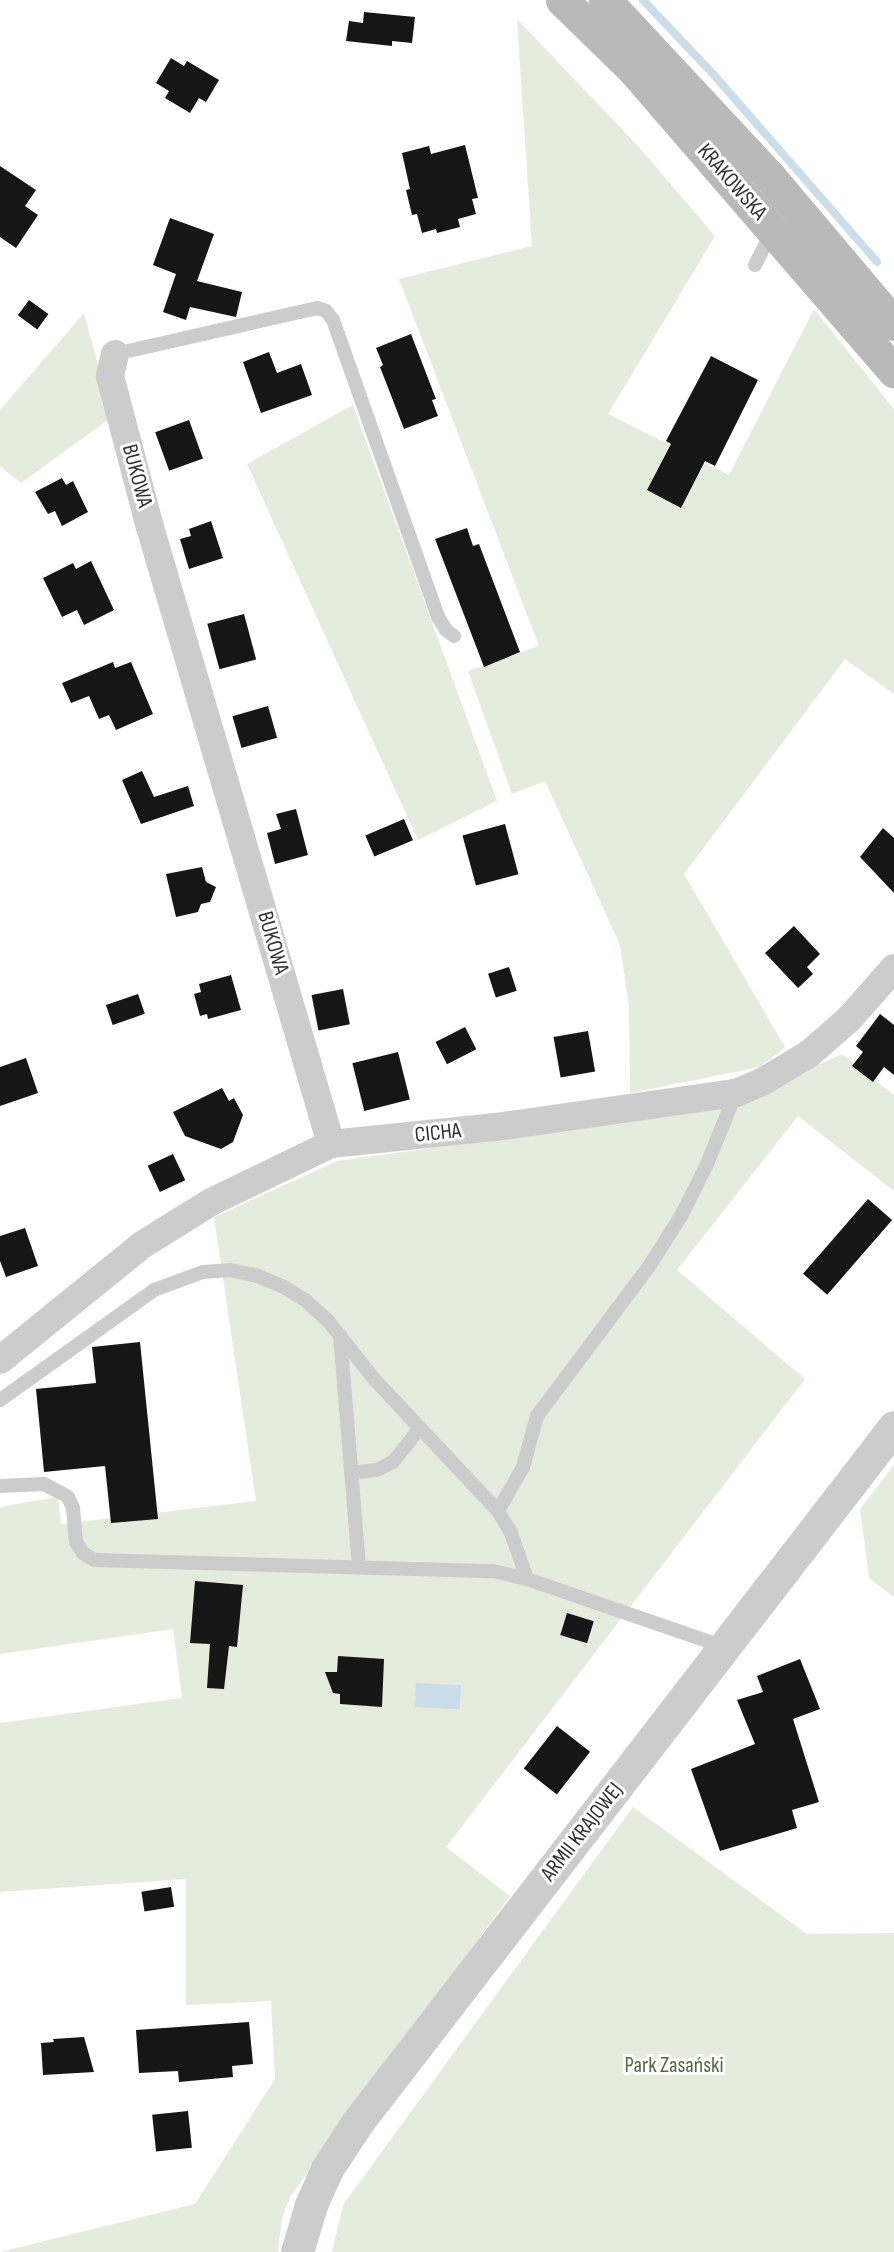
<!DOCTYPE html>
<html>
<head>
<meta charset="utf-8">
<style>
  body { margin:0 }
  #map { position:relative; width:894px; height:2252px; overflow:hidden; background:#fff; font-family:"Sofia Sans Condensed",sans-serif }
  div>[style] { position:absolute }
  .green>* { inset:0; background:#e5ebdd }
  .water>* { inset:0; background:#cadeea; transform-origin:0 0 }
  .stream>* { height:8px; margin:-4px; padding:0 4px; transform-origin:4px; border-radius:4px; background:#cadeea }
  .building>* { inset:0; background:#161616; transform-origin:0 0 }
  .service>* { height:14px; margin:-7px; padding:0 7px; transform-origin:7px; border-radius:7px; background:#ccc }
  .minor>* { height:28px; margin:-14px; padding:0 14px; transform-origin:14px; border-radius:14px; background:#ccc }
  .tertiary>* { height:33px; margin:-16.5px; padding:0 16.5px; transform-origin:16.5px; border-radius:16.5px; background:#ccc }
  .secondary>* { height:33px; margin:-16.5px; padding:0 16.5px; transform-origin:16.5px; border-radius:16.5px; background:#b9b9b9 }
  span { translate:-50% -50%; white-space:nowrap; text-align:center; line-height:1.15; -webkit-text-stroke:6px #fff; paint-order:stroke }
  .street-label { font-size:22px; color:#2f2f2f }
  .park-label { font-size:22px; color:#52693e }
</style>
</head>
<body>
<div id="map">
  <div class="green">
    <i style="clip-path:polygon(517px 19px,638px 146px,715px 236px,608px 414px,729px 475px,814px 309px,894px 409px,894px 694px,845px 659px,684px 874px,785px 1047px,760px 1067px,630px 1093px,629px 1006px,620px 945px,545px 781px,512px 794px,468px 671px,539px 646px,399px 279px,532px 246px)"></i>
    <i style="clip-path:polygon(84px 313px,112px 417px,21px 483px,0 466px,0 410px)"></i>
    <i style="clip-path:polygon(353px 405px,497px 801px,418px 840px,247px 464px)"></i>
    <i style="clip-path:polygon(842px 1054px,894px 1095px,894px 1191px,798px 1116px,677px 1270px,805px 1379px,446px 1847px,510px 1896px,290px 2197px,282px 2218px,278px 2252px,0 2252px,195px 2204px,275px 2079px,271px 2001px,186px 2005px,186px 1879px,0 1892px,0 1723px,182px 1698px,173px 1629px,0 1654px,0 1507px,58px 1497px,61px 1524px,256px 1501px,214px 1217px,337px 1161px,724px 1108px)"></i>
    <i style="clip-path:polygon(894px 1465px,894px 1597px,869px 1578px,860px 1509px)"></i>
    <i style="clip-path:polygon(633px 1807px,807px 1934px,894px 1933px,894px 2252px,332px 2252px,343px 2205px)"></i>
  </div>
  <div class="water">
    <i style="left:416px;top:1683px;width:45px;height:24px;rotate:3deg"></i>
  </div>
  <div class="stream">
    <i style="left:643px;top:0;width:103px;rotate:46.6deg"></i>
    <i style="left:714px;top:75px;width:248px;rotate:48.9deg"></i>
  </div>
  <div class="building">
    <i style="clip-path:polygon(364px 12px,415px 17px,412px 43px,392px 41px,392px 46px,346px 41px,349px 21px,363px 23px)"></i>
    <i style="clip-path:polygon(171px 58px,184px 66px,187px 61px,219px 80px,206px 102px,199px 98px,190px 113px,165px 98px,169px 91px,156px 83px)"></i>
    <i style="clip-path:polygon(465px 145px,478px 198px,472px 199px,476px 214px,458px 219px,460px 227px,437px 233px,436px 229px,422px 233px,417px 214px,412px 215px,406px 190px,410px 189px,402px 153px,429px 146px,431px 154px)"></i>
    <i style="clip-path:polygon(0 166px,36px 190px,25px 206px,38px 215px,16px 248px,0 237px)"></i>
    <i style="clip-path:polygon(170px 218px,214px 234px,197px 281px,242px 292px,236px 317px,190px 307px,186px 320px,163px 312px,176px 274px,153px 265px)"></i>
    <i style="left:29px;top:300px;width:24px;height:19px;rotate:36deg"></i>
    <i style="clip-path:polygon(411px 334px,436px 399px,432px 400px,438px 416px,404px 429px,380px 367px,383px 365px,376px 348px)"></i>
    <i style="clip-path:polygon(269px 352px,277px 373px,301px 364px,312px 395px,261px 413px,243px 362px)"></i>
    <i style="clip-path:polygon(711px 356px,758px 380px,715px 466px,705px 461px,681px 508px,647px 490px,671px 444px,666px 441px)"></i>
    <i style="left:189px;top:420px;width:41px;height:36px;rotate:70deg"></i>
    <i style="clip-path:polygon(62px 478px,66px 485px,73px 481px,88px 512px,62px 526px,55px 511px,48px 514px,35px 492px)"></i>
    <i style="clip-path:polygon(211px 521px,223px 558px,189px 569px,180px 539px,191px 536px,189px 529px)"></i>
    <i style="clip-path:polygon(467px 528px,473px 546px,479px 544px,520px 652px,484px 667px,435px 539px)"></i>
    <i style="clip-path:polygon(91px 561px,114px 610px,84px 625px,77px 610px,62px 617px,43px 578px,73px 563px,76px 569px)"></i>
    <i style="left:244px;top:614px;width:47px;height:38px;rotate:75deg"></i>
    <i style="clip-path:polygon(113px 662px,115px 668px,131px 662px,153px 714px,116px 730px,109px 715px,99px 719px,89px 696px,71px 703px,62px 683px)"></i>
    <i style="left:268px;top:706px;width:33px;height:37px;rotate:74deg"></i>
    <i style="clip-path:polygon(142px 771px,154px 797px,188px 786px,194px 806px,141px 824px,122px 780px)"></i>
    <i style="clip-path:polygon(296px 809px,308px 855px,275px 864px,267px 833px,281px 829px,276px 814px)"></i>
    <i style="left:404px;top:819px;width:23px;height:42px;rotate:67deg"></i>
    <i style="left:505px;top:824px;width:52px;height:44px;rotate:75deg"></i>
    <i style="clip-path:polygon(883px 828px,894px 838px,894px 893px,860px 857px)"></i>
    <i style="clip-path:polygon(202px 867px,206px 882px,216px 887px,210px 902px,201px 904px,198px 912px,176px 917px,166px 874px)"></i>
    <i style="clip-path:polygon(794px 926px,820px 954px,807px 967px,813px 974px,798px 988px,765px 953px)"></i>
    <i style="left:509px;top:967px;width:25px;height:22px;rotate:72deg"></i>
    <i style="clip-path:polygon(231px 975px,241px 1010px,208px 1019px,207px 1014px,200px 1016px,194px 994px,201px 992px,199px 984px)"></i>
    <i style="left:343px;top:989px;width:36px;height:32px;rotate:79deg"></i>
    <i style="left:138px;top:994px;width:21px;height:34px;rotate:71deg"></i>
    <i style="clip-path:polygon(880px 1014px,894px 1025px,894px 1075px,884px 1067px,873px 1082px,852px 1066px,863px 1052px,856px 1046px)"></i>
    <i style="left:465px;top:1027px;width:25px;height:33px;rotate:63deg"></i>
    <i style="left:588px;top:1031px;width:41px;height:35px;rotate:80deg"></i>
    <i style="left:398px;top:1052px;width:49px;height:47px;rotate:76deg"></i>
    <i style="clip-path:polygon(26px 1058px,38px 1093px,0 1106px,0 1067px)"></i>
    <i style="clip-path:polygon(222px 1088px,229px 1101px,234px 1098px,243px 1115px,233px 1142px,221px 1149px,185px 1136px,173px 1112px)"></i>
    <i style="left:173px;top:1154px;width:29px;height:28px;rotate:65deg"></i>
    <i style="left:868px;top:1199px;width:32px;height:99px;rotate:41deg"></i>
    <i style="clip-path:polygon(25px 1228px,38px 1266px,6px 1277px,0 1261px,0 1236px)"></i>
    <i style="clip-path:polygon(140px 1342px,158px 1519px,111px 1523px,105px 1466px,44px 1472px,36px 1389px,96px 1383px,92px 1347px)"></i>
    <i style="clip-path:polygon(195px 1581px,243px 1585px,237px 1647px,229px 1646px,224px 1689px,207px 1688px,210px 1644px,190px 1643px)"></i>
    <i style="left:567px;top:1613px;width:28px;height:23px;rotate:17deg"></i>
    <i style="clip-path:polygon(338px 1656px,384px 1659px,382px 1707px,340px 1704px,340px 1694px,333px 1693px,325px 1672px,337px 1672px)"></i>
    <i style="clip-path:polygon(800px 1659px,820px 1709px,793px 1719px,819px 1802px,792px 1810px,797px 1828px,720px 1851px,691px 1769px,755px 1744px,737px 1700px,763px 1692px,757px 1676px)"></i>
    <i style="left:557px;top:1726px;width:42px;height:54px;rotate:38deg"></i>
    <i style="left:171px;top:1887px;width:20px;height:30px;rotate:81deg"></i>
    <i style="clip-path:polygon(249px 2022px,253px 2064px,232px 2066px,233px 2077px,179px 2082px,178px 2071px,139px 2073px,136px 2030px)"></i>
    <i style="clip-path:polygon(84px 2037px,94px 2072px,43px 2075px,41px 2043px,54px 2042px,53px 2039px)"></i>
    <i style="left:188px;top:2111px;width:37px;height:36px;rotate:84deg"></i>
  </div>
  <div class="service">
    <i style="left:755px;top:265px;width:39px;rotate:-63deg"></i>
    <i style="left:115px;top:354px;width:207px;rotate:-12.8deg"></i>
    <i style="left:317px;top:308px;width:9px;rotate:18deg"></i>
    <i style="left:326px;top:311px;width:11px;rotate:52deg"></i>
    <i style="left:333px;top:320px;width:315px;rotate:70.5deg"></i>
    <i style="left:438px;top:617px;width:15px;rotate:58deg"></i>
    <i style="left:446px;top:630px;width:10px;rotate:37deg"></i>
    <i style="left:340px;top:1335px;width:233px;rotate:85.3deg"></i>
    <i style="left:0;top:1400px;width:189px;rotate:-35.5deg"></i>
    <i style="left:154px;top:1290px;width:52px;rotate:-20.2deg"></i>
    <i style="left:203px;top:1272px;width:27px;rotate:-4deg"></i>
    <i style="left:230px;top:1270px;width:29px;rotate:12deg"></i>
    <i style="left:258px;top:1276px;width:28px;rotate:23deg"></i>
    <i style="left:284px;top:1287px;width:26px;rotate:32deg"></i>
    <i style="left:306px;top:1301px;width:31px;rotate:42deg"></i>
    <i style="left:329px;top:1322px;width:74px;rotate:51.6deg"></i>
    <i style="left:375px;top:1380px;width:180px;rotate:46.8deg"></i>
    <i style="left:498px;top:1511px;width:26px;rotate:59deg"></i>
    <i style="left:511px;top:1533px;width:49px;rotate:70.8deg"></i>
    <i style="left:527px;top:1579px;width:208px;rotate:19deg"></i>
    <i style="left:351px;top:1473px;width:26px;rotate:-7deg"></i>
    <i style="left:377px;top:1470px;width:18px;rotate:-27deg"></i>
    <i style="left:393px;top:1462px;width:43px;rotate:-51.5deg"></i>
    <i style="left:0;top:1486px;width:44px;rotate:-2.6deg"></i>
    <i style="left:44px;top:1484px;width:27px;rotate:28deg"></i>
    <i style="left:68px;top:1497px;width:12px;rotate:66deg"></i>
    <i style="left:73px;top:1508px;width:34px;rotate:85deg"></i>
    <i style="left:76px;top:1542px;width:13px;rotate:58deg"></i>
    <i style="left:83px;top:1553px;width:13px;rotate:32deg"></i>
    <i style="left:94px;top:1560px;width:399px;rotate:1.6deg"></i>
    <i style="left:493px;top:1571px;width:35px;rotate:13deg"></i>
    <i style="left:498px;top:1511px;width:51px;rotate:-60.4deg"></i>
    <i style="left:523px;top:1467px;width:53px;rotate:-74.6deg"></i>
    <i style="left:537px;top:1416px;width:189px;rotate:-53.2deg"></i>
    <i style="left:650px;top:1265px;width:58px;rotate:-57.7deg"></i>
    <i style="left:681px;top:1216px;width:58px;rotate:-63.4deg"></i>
    <i style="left:707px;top:1164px;width:77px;rotate:-67.8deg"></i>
  </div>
  <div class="minor">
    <i style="left:115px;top:354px;width:23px;rotate:103deg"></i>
    <i style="left:110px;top:376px;width:156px;rotate:75.2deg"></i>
    <i style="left:150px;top:527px;width:643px;rotate:73.65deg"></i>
    <i style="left:0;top:1360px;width:183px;rotate:-39deg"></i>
    <i style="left:142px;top:1245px;width:81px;rotate:-31.9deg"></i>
    <i style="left:211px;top:1202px;width:133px;rotate:-25.8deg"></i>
    <i style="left:331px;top:1144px;width:166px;rotate:-5.9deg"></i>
    <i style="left:496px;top:1127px;width:242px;rotate:-8.1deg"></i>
    <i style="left:736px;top:1093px;width:28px;rotate:-23deg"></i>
    <i style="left:762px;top:1082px;width:55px;rotate:-30.8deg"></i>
    <i style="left:809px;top:1054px;width:53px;rotate:-41.2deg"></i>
    <i style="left:849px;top:1019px;width:68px;rotate:-48.6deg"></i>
  </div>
  <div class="tertiary">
    <i style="left:297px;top:2252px;width:49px;rotate:-73.4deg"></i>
    <i style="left:311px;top:2205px;width:39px;rotate:-66deg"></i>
    <i style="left:327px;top:2169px;width:55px;rotate:-56.9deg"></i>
    <i style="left:357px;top:2123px;width:879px;rotate:-52.35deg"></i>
  </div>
  <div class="secondary">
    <i style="left:562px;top:0;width:98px;rotate:44.2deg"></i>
    <i style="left:632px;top:68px;width:401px;rotate:49.2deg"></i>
    <i style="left:605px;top:0;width:241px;rotate:47deg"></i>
    <i style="left:769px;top:176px;width:194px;rotate:49.8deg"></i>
  </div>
  <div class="street-label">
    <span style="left:732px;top:182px;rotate:49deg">KRAKOWSKA</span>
    <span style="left:137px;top:476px;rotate:75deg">BUKOWA</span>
    <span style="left:273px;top:943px;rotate:74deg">BUKOWA</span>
    <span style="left:438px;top:1133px;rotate:-6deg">CICHA</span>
    <span style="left:582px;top:1832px;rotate:-52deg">ARMII KRAJOWEJ</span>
  </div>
  <div class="park-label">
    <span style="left:674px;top:2066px">Park Zasański</span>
  </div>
</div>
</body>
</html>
